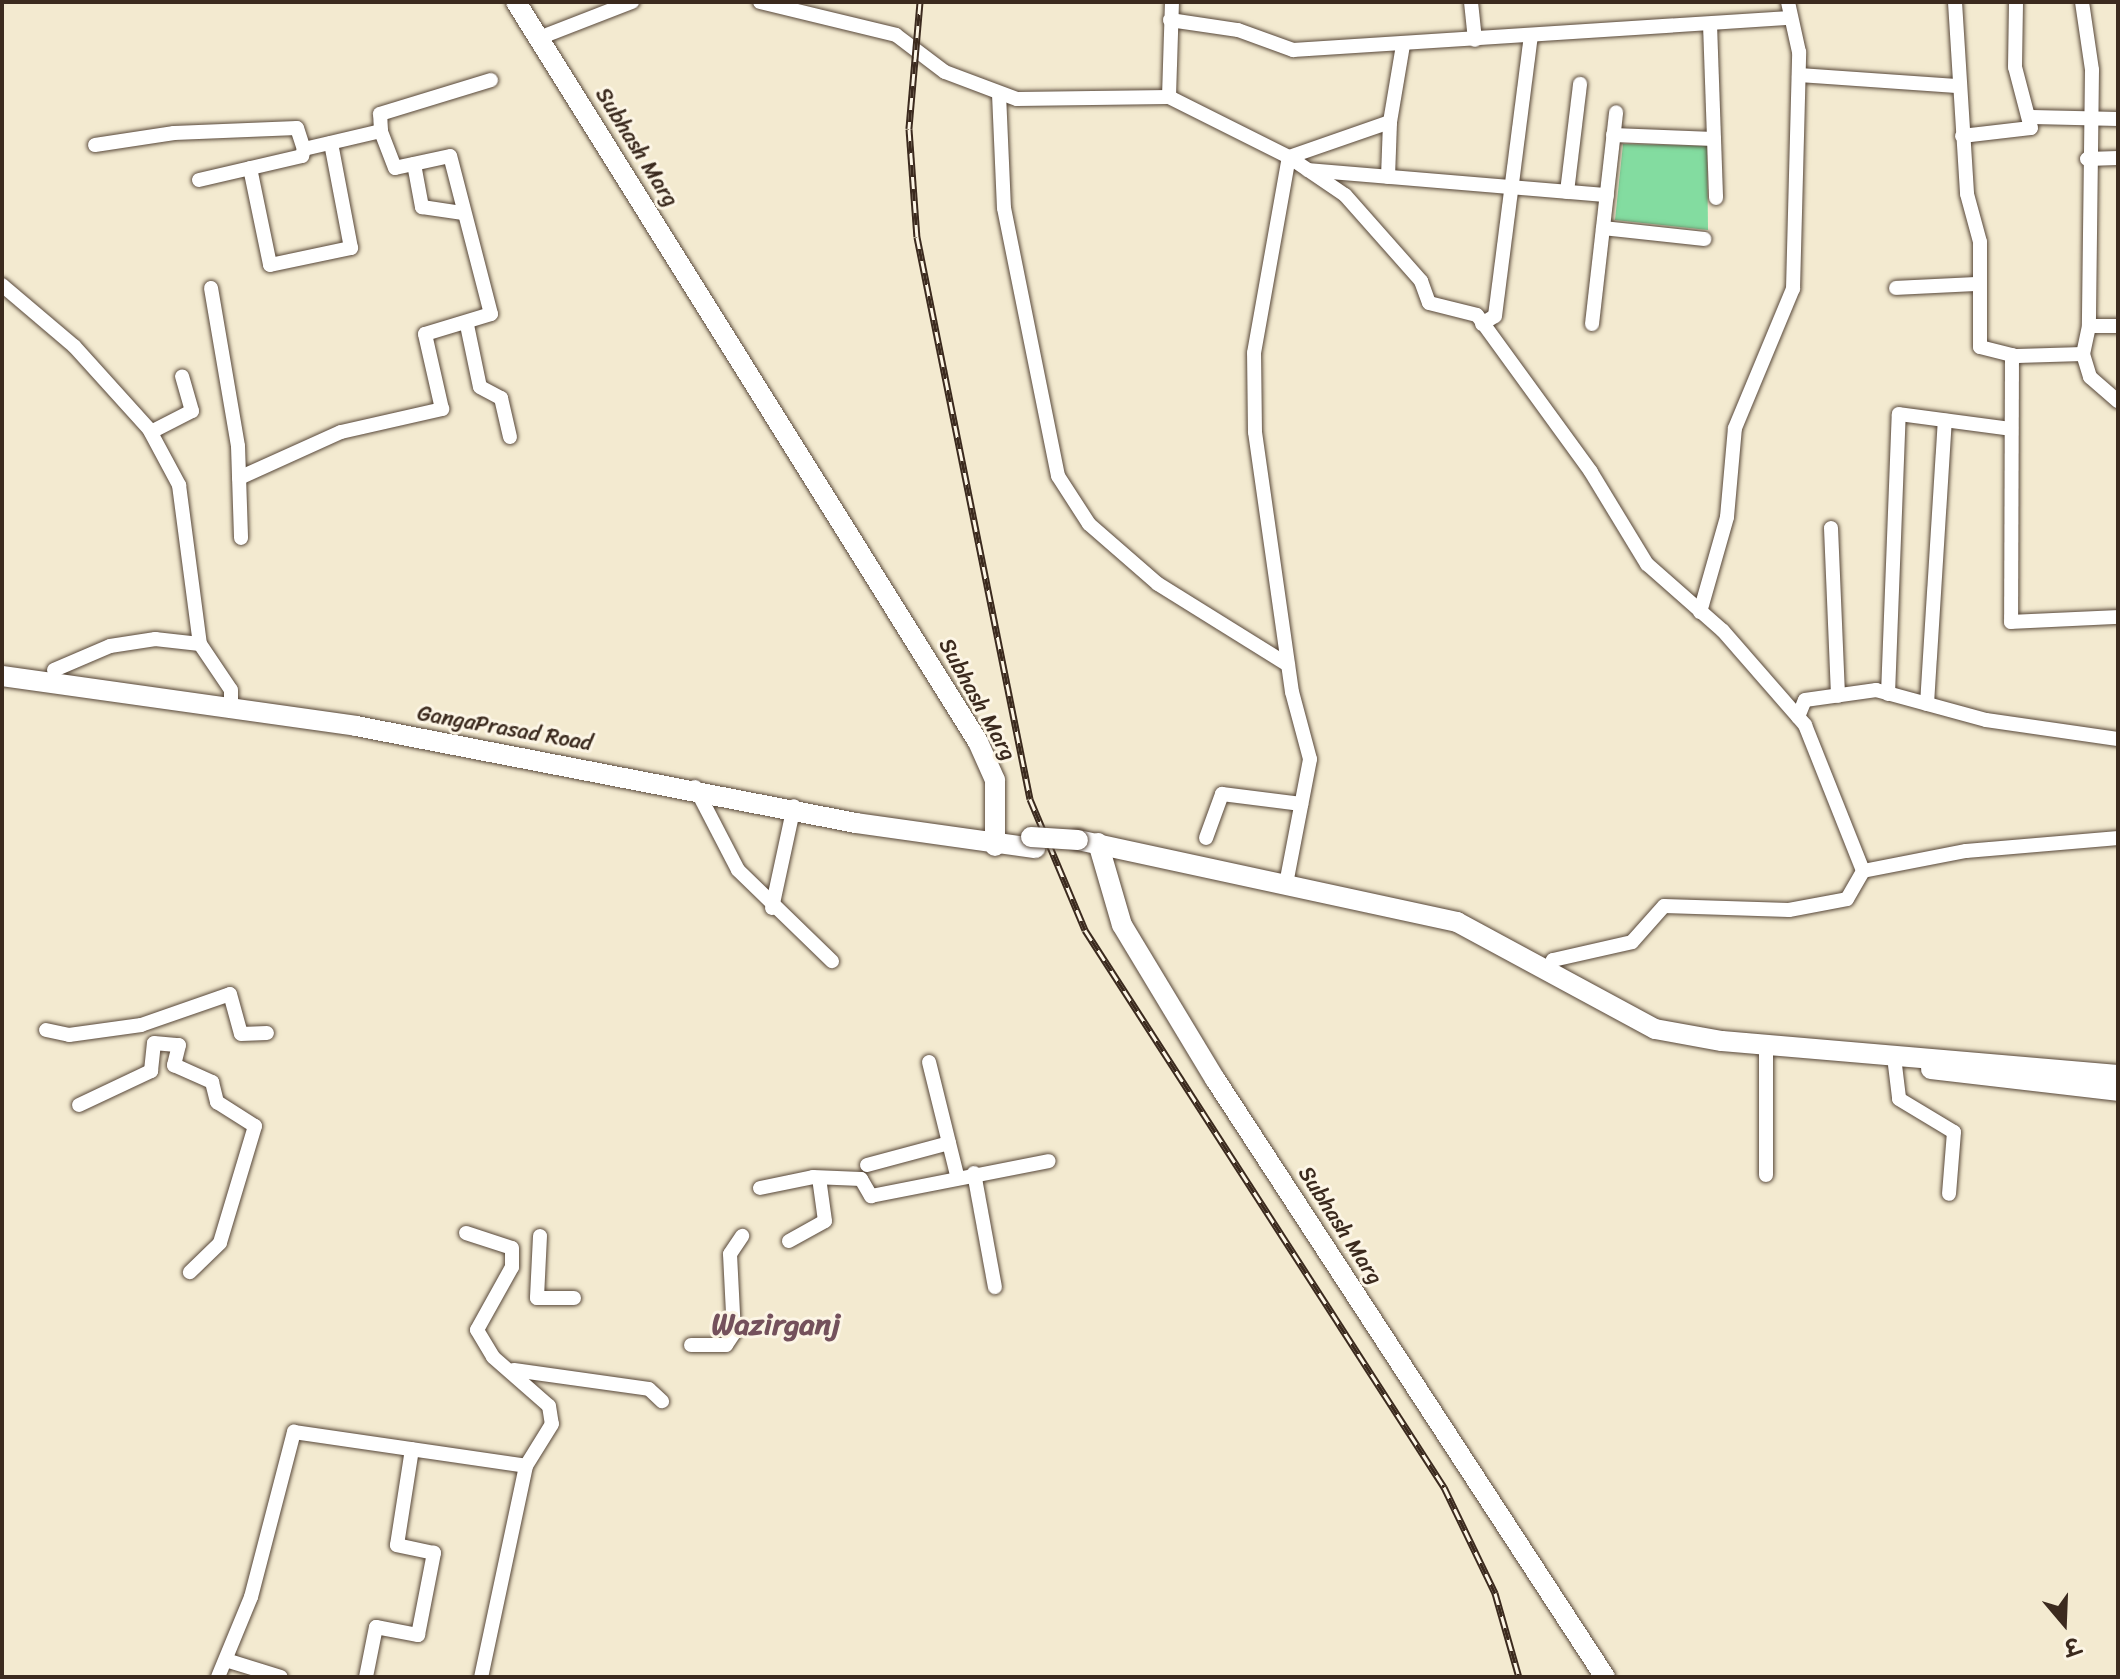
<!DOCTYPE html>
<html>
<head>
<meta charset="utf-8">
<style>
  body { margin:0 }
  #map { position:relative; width:2120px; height:1679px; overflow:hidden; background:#f3ead0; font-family:Sriracha,"Playpen Sans Deva",sans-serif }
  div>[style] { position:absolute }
  .green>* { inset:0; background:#83dca0 }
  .roads { filter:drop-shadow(0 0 2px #574739) drop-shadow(0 0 2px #574739) }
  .street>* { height:14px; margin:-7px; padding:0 7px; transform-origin:7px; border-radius:7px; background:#fff }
  .secondary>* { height:20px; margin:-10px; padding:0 10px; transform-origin:10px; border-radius:10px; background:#fff }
  .rail>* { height:7px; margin-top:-3.5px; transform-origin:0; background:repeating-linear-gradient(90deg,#fcf5e5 0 12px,#3b2a1e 0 24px); box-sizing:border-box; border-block:2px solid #3b2a1e }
  .bridges { filter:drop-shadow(0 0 2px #574739) drop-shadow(0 0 2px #574739) }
  .secondary-bridge>* { height:20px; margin:-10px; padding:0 10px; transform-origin:10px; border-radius:10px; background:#fff }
  span { translate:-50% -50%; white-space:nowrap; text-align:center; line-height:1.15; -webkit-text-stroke:6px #fcf5e5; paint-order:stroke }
  .street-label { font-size:22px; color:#3b2a1e }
  .district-label { font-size:30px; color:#74515c; font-weight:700 }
  .frame { position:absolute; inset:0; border:4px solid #3b2a1e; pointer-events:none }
  .north { position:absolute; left:2024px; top:1583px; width:80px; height:80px; -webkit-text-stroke:6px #fcf5e5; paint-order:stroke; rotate:161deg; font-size:22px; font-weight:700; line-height:32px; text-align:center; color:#3b2a1e }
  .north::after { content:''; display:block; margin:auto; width:28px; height:36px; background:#3b2a1e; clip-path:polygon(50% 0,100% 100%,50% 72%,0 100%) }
</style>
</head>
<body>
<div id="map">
  <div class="green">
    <i style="clip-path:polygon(1623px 144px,1707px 146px,1708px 230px,1615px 220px)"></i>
  </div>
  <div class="roads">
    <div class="street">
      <i style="left:760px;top:2px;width:140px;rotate:13.6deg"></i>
      <i style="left:896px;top:35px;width:61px;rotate:37.1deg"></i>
      <i style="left:945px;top:72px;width:77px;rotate:20.6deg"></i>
      <i style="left:1017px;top:99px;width:152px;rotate:-0.8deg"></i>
      <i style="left:1169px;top:97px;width:134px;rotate:26.6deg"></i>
      <i style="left:1289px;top:157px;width:68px;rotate:34.2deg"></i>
      <i style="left:1345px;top:195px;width:115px;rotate:48.5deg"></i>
      <i style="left:1421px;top:281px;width:23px;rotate:70deg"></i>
      <i style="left:1429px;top:303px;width:49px;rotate:14deg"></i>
      <i style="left:1477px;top:315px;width:194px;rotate:54deg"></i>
      <i style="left:1591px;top:472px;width:108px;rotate:58.7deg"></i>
      <i style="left:1647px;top:564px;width:101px;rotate:41.4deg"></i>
      <i style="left:1723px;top:631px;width:125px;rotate:48.9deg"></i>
      <i style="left:1805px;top:725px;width:157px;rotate:68.3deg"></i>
      <i style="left:1471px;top:2px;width:38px;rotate:84deg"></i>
      <i style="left:1955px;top:2px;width:192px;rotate:86.4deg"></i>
      <i style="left:1967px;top:194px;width:50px;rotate:74.8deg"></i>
      <i style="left:1980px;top:242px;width:105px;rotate:90deg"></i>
      <i style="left:1980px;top:347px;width:38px;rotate:14deg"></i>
      <i style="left:2017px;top:356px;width:66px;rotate:-1.7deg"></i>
      <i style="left:2083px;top:354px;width:24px;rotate:73deg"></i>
      <i style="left:2090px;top:377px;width:37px;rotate:41deg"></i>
      <i style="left:2082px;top:2px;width:69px;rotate:81.6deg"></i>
      <i style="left:2092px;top:70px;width:256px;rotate:90.7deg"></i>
      <i style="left:2089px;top:326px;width:29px;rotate:102deg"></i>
      <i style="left:1170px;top:20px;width:69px;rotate:8.4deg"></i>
      <i style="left:1238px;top:30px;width:59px;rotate:20deg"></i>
      <i style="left:1293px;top:50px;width:494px;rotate:-3.7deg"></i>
      <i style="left:1710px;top:24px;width:174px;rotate:88deg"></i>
      <i style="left:539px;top:38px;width:100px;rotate:-21.2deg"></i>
      <i style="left:1799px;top:75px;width:158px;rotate:4deg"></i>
      <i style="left:999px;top:94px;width:114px;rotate:87.5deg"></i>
      <i style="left:1004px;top:208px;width:273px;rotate:78.6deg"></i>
      <i style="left:1058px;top:476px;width:57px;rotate:57.1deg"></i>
      <i style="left:1089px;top:524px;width:91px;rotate:41deg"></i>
      <i style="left:1158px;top:584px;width:153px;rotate:31.9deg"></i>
      <i style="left:1169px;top:97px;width:95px;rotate:-88.2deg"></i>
      <i style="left:2032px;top:117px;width:86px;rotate:1.3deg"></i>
      <i style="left:1613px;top:135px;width:101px;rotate:2.3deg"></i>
      <i style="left:1962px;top:136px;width:69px;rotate:-6.6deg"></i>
      <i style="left:2031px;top:128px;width:63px;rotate:-104.7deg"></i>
      <i style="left:2015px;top:67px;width:65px;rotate:-89.1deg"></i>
      <i style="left:95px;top:145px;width:80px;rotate:-8.6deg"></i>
      <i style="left:174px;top:133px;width:123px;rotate:-2.3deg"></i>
      <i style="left:297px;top:128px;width:22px;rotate:72deg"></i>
      <i style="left:304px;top:149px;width:79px;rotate:-13.2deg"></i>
      <i style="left:381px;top:131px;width:17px;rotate:-93deg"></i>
      <i style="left:380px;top:114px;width:116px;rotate:-17deg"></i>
      <i style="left:1289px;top:157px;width:107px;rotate:-19.1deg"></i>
      <i style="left:1390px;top:122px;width:78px;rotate:-80.4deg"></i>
      <i style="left:2087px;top:159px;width:31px;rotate:-2deg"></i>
      <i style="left:414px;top:164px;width:44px;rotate:79.5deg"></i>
      <i style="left:422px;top:207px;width:40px;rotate:8.5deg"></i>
      <i style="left:250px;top:168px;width:99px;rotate:78.3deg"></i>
      <i style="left:270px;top:265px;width:83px;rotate:-11.9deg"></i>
      <i style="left:351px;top:248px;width:107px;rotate:-100.8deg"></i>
      <i style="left:1308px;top:170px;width:300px;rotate:4.8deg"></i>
      <i style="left:1388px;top:177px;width:55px;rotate:-87.9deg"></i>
      <i style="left:199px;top:180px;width:106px;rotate:-13.1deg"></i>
      <i style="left:302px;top:156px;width:7px;rotate:-74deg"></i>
      <i style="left:1567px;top:192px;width:109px;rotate:-83.1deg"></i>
      <i style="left:1603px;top:228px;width:102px;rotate:6.2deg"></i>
      <i style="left:2px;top:285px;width:94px;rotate:40.3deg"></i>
      <i style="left:74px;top:346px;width:112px;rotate:47.9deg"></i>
      <i style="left:149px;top:429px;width:64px;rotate:61.8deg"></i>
      <i style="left:179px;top:485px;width:160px;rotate:82.5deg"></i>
      <i style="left:200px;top:644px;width:55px;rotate:56deg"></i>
      <i style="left:231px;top:690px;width:20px;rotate:90deg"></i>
      <i style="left:211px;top:288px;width:160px;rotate:80.3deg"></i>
      <i style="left:238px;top:446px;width:92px;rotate:88.1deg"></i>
      <i style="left:1896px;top:288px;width:83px;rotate:-2.8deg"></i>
      <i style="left:1482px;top:324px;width:15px;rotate:-32deg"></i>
      <i style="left:1495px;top:316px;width:282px;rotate:-82.7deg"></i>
      <i style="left:1592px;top:324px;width:213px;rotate:-83.5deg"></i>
      <i style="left:467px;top:325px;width:63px;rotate:78.2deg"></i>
      <i style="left:480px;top:387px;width:24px;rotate:28deg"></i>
      <i style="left:501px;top:398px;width:40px;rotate:77deg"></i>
      <i style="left:2089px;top:326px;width:29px"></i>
      <i style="left:2012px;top:355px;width:267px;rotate:90.2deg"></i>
      <i style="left:2011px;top:622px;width:107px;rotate:-2.7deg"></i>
      <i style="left:151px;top:432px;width:46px;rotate:-27.1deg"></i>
      <i style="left:192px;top:411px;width:36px;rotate:-106deg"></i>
      <i style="left:239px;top:478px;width:112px;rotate:-24.3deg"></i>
      <i style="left:341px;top:432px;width:104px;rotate:-12.8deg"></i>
      <i style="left:442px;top:409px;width:77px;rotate:-102.8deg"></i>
      <i style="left:425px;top:334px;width:69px;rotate:-16.9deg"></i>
      <i style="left:491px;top:314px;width:163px;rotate:-104.5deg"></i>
      <i style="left:450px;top:156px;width:56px;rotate:167.7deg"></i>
      <i style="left:395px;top:168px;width:40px;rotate:-111deg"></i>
      <i style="left:1831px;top:528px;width:168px;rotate:87.6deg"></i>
      <i style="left:1700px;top:612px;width:99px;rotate:-74.1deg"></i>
      <i style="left:1727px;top:517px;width:89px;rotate:-84.9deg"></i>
      <i style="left:1735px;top:428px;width:151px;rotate:-67.4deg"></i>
      <i style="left:1793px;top:289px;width:237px;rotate:-88.5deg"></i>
      <i style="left:1799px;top:52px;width:51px;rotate:-102.4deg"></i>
      <i style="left:54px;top:670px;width:61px;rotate:-23.2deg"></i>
      <i style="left:110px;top:646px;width:46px;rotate:-8.8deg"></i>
      <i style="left:155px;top:639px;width:45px;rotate:6.3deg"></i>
      <i style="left:1888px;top:694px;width:280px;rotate:-87.8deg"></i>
      <i style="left:1899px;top:414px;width:113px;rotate:7.6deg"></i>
      <i style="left:1927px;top:704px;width:284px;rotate:-86.4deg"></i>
      <i style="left:1798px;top:717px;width:18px;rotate:-68deg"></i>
      <i style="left:1805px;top:700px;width:72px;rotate:-8deg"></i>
      <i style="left:1876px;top:690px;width:114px;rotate:15.3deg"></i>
      <i style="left:1986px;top:720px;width:133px;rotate:8.2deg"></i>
      <i style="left:695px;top:787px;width:93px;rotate:62.6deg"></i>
      <i style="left:738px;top:870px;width:131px;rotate:44.1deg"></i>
      <i style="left:1206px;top:838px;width:47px;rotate:-70deg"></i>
      <i style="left:1222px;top:794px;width:80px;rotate:7.2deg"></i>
      <i style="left:1286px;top:884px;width:127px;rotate:-79.1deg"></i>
      <i style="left:1310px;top:759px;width:69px;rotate:-105deg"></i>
      <i style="left:1292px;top:692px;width:263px;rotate:-98.1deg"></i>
      <i style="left:1255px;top:432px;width:79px;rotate:-90.7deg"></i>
      <i style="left:1254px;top:353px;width:199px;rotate:-79.9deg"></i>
      <i style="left:772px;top:908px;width:104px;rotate:-77.8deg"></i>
      <i style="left:1548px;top:971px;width:12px;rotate:-66deg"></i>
      <i style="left:1553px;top:960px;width:81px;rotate:-12.8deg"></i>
      <i style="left:1632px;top:942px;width:48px;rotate:-48.4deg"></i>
      <i style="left:1664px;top:906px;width:125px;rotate:1.8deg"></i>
      <i style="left:1789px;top:910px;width:59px;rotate:-10.7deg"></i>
      <i style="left:1847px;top:899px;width:32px;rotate:-60deg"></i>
      <i style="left:1863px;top:871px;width:105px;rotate:-11deg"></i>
      <i style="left:1966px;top:851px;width:153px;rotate:-4.9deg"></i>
      <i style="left:46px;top:1030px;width:24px;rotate:12deg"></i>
      <i style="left:69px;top:1035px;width:73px;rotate:-7.9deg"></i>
      <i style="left:141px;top:1025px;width:94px;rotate:-19.2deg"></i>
      <i style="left:230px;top:994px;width:41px;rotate:74.6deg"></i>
      <i style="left:241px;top:1034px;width:26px;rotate:-2deg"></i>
      <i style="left:1766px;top:1054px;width:121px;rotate:90deg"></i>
      <i style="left:929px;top:1062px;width:116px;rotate:76.1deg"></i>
      <i style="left:1895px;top:1065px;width:34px;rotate:83deg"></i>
      <i style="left:1899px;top:1099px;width:64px;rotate:31deg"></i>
      <i style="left:1954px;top:1132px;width:62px;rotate:94.6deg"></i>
      <i style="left:79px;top:1105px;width:80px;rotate:-25.3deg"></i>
      <i style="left:151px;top:1071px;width:28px;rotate:-84deg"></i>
      <i style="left:154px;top:1043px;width:25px;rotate:5deg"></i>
      <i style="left:179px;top:1045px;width:21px;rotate:104deg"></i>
      <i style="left:174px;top:1065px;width:42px;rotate:24.1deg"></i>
      <i style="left:212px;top:1082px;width:21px;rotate:76deg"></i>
      <i style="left:217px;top:1102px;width:45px;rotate:32.3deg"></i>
      <i style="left:255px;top:1126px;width:122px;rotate:106.7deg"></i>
      <i style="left:220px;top:1243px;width:42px;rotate:136deg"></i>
      <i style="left:867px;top:1165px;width:85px;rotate:-15deg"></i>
      <i style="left:974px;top:1173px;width:116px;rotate:79.6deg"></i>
      <i style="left:760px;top:1188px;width:54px;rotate:-11.7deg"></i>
      <i style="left:813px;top:1177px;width:48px;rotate:2.4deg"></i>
      <i style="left:861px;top:1179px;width:20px;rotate:60deg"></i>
      <i style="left:871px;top:1196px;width:181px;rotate:-11.1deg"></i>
      <i style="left:466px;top:1233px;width:48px;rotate:18.1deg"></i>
      <i style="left:512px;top:1248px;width:19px;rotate:90deg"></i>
      <i style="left:512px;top:1267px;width:72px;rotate:119.1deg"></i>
      <i style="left:477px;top:1330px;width:31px;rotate:59deg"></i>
      <i style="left:493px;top:1357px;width:74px;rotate:41.2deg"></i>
      <i style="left:549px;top:1406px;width:18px;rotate:81deg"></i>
      <i style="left:552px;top:1424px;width:49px;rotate:121.8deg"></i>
      <i style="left:526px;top:1466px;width:216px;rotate:102deg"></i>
      <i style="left:540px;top:1236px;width:62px;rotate:92.8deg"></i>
      <i style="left:537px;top:1298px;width:37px"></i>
      <i style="left:789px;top:1241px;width:41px;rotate:-29.1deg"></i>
      <i style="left:825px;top:1221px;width:43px;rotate:-97.9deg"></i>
      <i style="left:691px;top:1345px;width:35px"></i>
      <i style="left:726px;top:1345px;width:14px;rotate:-56deg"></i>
      <i style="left:734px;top:1333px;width:79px;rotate:-92.9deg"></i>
      <i style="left:730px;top:1254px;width:22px;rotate:-56deg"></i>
      <i style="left:514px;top:1370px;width:136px;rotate:8deg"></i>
      <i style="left:649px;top:1389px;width:18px;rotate:43deg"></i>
      <i style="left:229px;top:1661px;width:54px;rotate:17.1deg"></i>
      <i style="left:218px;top:1677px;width:87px;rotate:-67.6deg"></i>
      <i style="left:251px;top:1597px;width:171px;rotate:-75.4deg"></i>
      <i style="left:294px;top:1432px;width:234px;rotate:8.3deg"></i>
      <i style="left:366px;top:1677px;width:51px;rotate:-78.7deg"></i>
      <i style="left:376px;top:1627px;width:43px;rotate:10.8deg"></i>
      <i style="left:418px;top:1635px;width:84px;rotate:-79deg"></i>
      <i style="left:434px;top:1553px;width:38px;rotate:-168deg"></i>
      <i style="left:397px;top:1545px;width:97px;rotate:-81.1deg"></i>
    </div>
    <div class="secondary">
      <i style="left:516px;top:2px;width:872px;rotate:58.02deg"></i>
      <i style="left:978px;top:742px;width:42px;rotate:65.9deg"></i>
      <i style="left:995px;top:780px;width:66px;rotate:90deg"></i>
      <i style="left:2px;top:676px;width:358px;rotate:8deg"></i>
      <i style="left:356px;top:726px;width:509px;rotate:10.98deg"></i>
      <i style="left:856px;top:823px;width:181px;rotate:8deg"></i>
      <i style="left:1078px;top:840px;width:388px;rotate:12.2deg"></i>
      <i style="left:1457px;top:922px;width:225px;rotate:28.4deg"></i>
      <i style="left:1655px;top:1029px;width:68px;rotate:10.2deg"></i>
      <i style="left:1722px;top:1041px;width:397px;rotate:4.9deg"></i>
      <i style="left:1098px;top:843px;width:85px;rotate:73.7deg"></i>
      <i style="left:1122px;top:925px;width:180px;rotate:58.9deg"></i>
      <i style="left:1215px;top:1079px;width:714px;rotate:56.89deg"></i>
      <i style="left:1931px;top:1069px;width:188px;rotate:6.7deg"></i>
    </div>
  </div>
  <div class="rail">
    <i style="left:920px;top:2px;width:127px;rotate:95deg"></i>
    <i style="left:909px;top:129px;width:108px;rotate:85.8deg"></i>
    <i style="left:917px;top:237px;width:573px;rotate:78.63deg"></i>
    <i style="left:1030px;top:799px;width:142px;rotate:67.2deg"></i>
    <i style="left:1085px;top:930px;width:663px;rotate:57.2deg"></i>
    <i style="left:1444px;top:1487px;width:118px;rotate:64.3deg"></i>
    <i style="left:1495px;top:1593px;width:87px;rotate:74.1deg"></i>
  </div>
  <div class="bridges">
    <div class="secondary-bridge">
      <i style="left:1031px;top:837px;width:47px;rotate:3.7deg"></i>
    </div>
  </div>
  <div class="street-label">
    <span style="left:637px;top:147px;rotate:58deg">Subhash Marg</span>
    <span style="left:978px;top:699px;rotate:61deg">Subhash Marg</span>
    <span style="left:505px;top:728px;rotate:10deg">GangaPrasad Road</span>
    <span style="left:1341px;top:1225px;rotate:57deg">Subhash Marg</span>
  </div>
  <div class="district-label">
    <span style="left:776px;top:1324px">Wazirganj</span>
  </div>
  <div class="frame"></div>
  <div class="north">उ</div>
</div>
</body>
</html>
